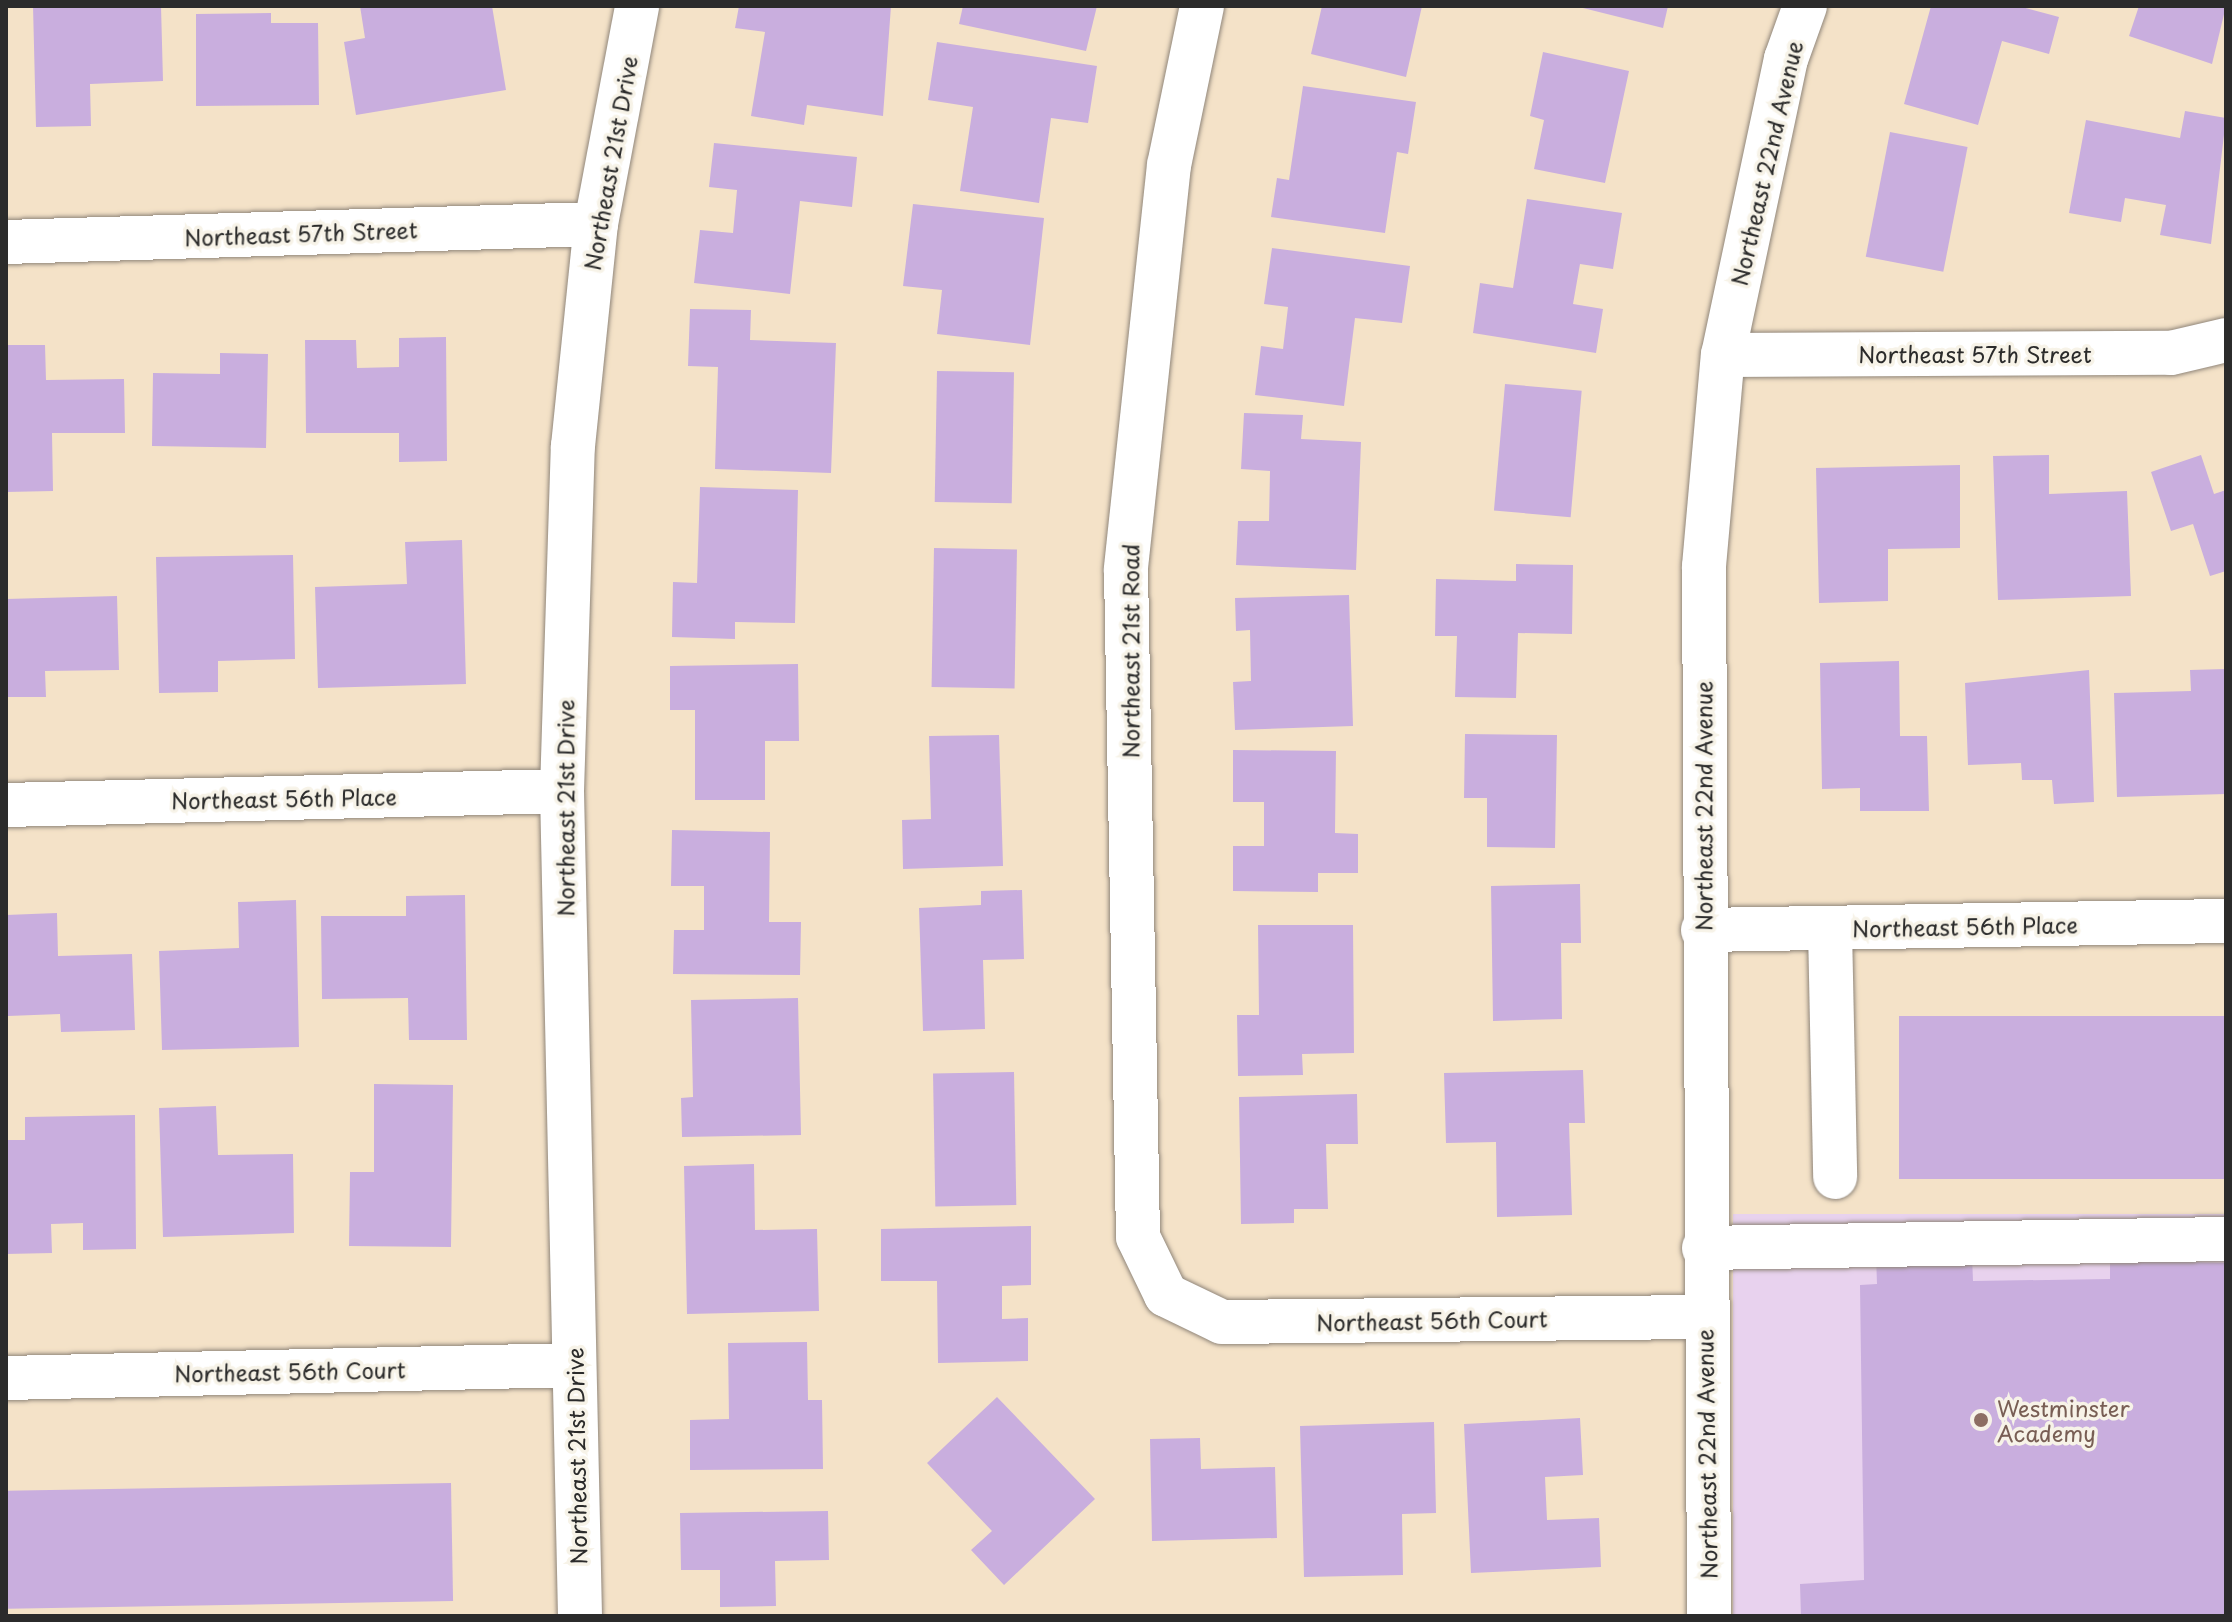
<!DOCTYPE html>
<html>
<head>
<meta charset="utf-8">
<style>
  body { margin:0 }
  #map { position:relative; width:2232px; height:1622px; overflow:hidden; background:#f4e2c8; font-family:"Playpen Sans",sans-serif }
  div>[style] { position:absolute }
  .built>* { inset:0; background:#e8d2ee; transform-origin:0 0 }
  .building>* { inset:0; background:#c9aede; transform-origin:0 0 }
  .roads { filter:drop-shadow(0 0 2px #90867a) drop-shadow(0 0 2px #90867a) }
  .minor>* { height:44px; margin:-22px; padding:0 22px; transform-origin:22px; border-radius:22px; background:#fff }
  .dots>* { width:22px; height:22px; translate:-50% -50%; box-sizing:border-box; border:4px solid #f7f3e8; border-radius:50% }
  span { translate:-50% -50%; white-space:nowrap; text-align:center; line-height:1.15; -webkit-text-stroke:7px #f7f3e8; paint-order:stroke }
  .street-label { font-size:22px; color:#2b2b2b }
  .education-label { font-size:22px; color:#785e54 }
  .left { translate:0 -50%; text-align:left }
  .frame { position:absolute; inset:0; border:8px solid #2b2b2b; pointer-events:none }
</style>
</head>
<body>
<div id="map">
  <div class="built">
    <i style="left:2226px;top:1214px;width:402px;height:493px;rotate:90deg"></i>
  </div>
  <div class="building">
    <i style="clip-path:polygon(33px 6px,161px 6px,163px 81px,90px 84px,91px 126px,36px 127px)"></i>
    <i style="clip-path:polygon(360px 6px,492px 6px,506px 90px,356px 115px,344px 42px,365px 38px)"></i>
    <i style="clip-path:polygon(739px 6px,891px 6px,883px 116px,807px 105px,804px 125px,751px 116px,765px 32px,735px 28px)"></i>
    <i style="clip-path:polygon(963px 6px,1097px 6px,1086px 51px,959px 24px)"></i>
    <i style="clip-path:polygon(1322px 6px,1422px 6px,1406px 77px,1311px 54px)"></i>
    <i style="clip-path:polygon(1575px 6px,1668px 6px,1663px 28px)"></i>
    <i style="clip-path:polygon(1931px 6px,2018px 6px,2059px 17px,2049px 54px,2002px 41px,1978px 125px,1904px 104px)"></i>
    <i style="clip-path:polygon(2139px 6px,2226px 6px,2212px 64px,2129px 36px)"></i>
    <i style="clip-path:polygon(271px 13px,271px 23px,318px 23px,319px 105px,196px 106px,196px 14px)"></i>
    <i style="clip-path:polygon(937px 42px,1097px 66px,1088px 123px,1051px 118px,1039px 203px,960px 191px,973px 107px,928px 100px)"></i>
    <i style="clip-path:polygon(1543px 52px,1629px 71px,1605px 183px,1534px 169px,1544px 120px,1530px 116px)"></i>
    <i style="clip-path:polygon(1303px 86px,1416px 102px,1408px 154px,1397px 152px,1385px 233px,1271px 217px,1277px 178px,1289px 180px)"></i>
    <i style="clip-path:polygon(2185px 111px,2226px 118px,2211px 244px,2160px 235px,2166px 205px,2125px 198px,2121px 222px,2069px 213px,2086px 120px,2180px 138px)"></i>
    <i style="left:1890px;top:132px;width:79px;height:127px;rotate:11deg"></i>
    <i style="clip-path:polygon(714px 143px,857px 157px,852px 207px,800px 201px,790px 294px,694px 283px,700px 230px,733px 233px,737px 190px,709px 187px)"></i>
    <i style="clip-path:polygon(1527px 199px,1622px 213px,1613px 269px,1580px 264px,1573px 304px,1603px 309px,1596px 353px,1473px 333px,1480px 283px,1513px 288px)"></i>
    <i style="clip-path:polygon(913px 204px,1044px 218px,1030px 345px,937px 334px,942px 290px,903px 286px)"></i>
    <i style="clip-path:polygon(1272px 248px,1410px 266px,1402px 323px,1355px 318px,1344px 406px,1255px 395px,1261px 346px,1283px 349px,1288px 307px,1264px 304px)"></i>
    <i style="clip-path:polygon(690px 309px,751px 310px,750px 340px,836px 343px,831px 473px,715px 469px,718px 367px,688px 366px)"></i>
    <i style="clip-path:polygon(446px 337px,447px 461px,399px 462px,399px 433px,306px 433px,305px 340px,356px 340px,357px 368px,399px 367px,399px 338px)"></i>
    <i style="clip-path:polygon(6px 345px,45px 345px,46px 380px,124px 379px,125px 433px,52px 433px,53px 491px,6px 492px)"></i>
    <i style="clip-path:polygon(220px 353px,268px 354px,266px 448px,152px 446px,153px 373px,220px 374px)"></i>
    <i style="left:937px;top:371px;width:77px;height:131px;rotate:1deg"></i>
    <i style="left:1505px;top:384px;width:77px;height:127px;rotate:5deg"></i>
    <i style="clip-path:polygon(1244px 413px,1303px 415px,1301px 439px,1361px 442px,1356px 570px,1236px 565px,1238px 521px,1269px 521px,1270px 471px,1241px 469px)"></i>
    <i style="clip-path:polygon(2049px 455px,2049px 494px,2127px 491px,2131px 596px,1998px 600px,1993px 456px)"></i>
    <i style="clip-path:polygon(2201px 455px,2214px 494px,2226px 490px,2226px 571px,2210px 576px,2193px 524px,2171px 531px,2151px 472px)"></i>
    <i style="clip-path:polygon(1960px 465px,1960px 548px,1888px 549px,1888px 601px,1819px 603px,1816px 468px)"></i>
    <i style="clip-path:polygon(700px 487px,798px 490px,795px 623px,735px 622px,735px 639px,672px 637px,673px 582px,697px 583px)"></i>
    <i style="clip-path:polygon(462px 540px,466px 684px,318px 688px,315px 587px,407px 584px,405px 542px)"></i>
    <i style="left:934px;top:548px;width:83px;height:139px;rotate:1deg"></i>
    <i style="clip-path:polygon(293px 555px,295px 659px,218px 661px,218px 692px,159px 693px,156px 557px)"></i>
    <i style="clip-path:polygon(1516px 564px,1573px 565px,1572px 634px,1518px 633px,1516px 698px,1455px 697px,1457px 636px,1435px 636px,1436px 579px,1516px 581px)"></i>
    <i style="clip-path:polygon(1349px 595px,1353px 726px,1235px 730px,1233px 682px,1251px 681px,1250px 630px,1236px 631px,1235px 598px)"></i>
    <i style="clip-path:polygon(117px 596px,119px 670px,45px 671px,46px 697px,6px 697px,6px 599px)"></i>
    <i style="clip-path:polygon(1899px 661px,1900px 736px,1927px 736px,1929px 811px,1860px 811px,1860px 788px,1822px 789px,1820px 663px)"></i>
    <i style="clip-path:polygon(798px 664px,799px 741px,765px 741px,765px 800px,695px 800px,695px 710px,670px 710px,670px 666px)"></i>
    <i style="clip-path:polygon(2226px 669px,2226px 794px,2117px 797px,2114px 693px,2191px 691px,2190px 670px)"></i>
    <i style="clip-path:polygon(2089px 670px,2094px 802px,2054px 804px,2052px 780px,2022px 780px,2021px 763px,1968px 765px,1965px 683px)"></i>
    <i style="clip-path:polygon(1465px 734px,1557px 735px,1555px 848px,1487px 847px,1487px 798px,1464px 798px)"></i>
    <i style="clip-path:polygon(999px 735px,1003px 866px,903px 869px,902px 820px,931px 819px,929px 736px)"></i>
    <i style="clip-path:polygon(1233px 750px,1336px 751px,1335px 833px,1358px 834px,1358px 873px,1318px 873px,1318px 892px,1233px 891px,1233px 846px,1264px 846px,1264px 802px,1233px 802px)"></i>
    <i style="clip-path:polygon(672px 830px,770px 832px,769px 922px,801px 922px,800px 975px,673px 974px,674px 930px,704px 930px,704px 886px,671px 886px)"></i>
    <i style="clip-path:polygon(1580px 884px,1581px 943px,1561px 943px,1562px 1019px,1493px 1021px,1491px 886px)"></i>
    <i style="clip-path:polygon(1022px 890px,1024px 959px,983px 960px,985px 1029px,923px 1031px,919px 908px,981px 905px,981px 891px)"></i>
    <i style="clip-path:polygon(465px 895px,467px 1040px,409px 1040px,408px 998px,322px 999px,321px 916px,406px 916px,406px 896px)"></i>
    <i style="clip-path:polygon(296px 900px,299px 1047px,162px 1050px,159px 951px,239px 948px,238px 902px)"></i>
    <i style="clip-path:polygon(57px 913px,58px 956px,132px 954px,135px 1030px,61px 1032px,60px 1014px,8px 1016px,6px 915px)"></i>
    <i style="clip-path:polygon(1258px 925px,1353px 925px,1354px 1053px,1302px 1054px,1303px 1075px,1238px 1076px,1237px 1015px,1259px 1015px)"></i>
    <i style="clip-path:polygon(798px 998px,801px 1135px,682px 1137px,681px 1098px,693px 1097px,691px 1000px)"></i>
    <i style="left:2226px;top:1016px;width:163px;height:327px;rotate:90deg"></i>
    <i style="clip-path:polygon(1583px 1070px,1585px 1123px,1569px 1123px,1572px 1215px,1497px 1217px,1496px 1142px,1446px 1143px,1444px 1073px)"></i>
    <i style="left:1014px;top:1072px;width:133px;height:81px;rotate:89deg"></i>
    <i style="clip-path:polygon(374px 1084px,453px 1085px,451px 1247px,349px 1246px,350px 1172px,374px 1172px)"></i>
    <i style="clip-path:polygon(1357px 1094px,1358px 1144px,1326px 1144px,1328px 1209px,1294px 1209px,1294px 1223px,1241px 1224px,1239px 1097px)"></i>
    <i style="clip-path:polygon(216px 1106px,218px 1155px,293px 1154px,294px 1233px,163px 1237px,159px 1108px)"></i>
    <i style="clip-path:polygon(135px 1115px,136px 1249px,83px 1250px,83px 1223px,51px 1224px,52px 1253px,6px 1254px,6px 1140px,25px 1140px,25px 1117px)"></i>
    <i style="clip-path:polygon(754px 1164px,755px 1230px,817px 1229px,819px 1311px,687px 1314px,684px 1166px)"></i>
    <i style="clip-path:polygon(1031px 1226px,1031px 1285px,1002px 1286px,1002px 1319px,1028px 1318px,1028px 1361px,938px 1363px,937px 1281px,881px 1281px,881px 1229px)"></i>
    <i style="clip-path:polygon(1972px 1255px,1973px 1281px,2110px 1279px,2110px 1260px,2226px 1263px,2226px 1616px,1801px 1616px,1800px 1584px,1864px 1580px,1860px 1285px,1877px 1284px,1876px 1256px)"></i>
    <i style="clip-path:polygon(807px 1342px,808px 1400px,822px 1400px,823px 1469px,690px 1470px,690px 1420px,729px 1419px,728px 1343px)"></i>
    <i style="clip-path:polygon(997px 1397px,1095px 1499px,1004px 1585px,971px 1550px,992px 1531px,927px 1463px)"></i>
    <i style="clip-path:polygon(1580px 1418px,1583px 1475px,1545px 1477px,1547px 1520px,1599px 1518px,1601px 1567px,1471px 1573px,1464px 1424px)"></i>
    <i style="clip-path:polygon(1434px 1422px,1436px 1513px,1402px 1514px,1403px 1575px,1304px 1577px,1300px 1426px)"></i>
    <i style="clip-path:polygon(1200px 1438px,1201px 1469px,1275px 1467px,1277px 1538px,1152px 1541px,1150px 1439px)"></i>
    <i style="left:451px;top:1483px;width:118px;height:445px;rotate:89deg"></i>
    <i style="clip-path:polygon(828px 1511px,829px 1560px,775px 1561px,776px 1606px,720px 1607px,720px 1570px,681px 1570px,680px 1513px)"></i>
  </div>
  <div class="roads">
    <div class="minor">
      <i style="left:1202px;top:6px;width:162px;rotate:101.7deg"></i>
      <i style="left:1169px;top:165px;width:407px;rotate:96.1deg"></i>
      <i style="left:1126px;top:570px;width:667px;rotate:88.97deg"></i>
      <i style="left:1138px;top:1237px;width:64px;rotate:64.2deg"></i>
      <i style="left:1166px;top:1295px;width:62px;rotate:25.7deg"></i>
      <i style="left:1222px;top:1322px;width:482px;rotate:-0.6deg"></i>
      <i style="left:6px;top:242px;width:590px;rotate:-1.75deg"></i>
      <i style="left:1723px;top:355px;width:448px;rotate:-0.3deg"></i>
      <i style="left:2171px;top:353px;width:57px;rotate:-13.3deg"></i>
      <i style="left:6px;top:805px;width:556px;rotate:-1.44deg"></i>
      <i style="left:1830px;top:929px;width:248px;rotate:88.8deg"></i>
      <i style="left:1703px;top:930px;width:523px;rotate:-0.99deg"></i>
      <i style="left:1704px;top:1248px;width:522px;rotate:-0.99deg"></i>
      <i style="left:6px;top:1378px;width:567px;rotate:-1.31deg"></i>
      <i style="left:580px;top:1616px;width:825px;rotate:-91.25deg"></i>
      <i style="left:562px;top:791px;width:345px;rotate:-88.2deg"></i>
      <i style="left:573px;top:446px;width:223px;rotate:-84.1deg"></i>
      <i style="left:596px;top:224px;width:222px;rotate:-79.3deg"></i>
      <i style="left:1709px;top:1616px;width:1050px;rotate:-90.27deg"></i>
      <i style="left:1704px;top:566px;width:212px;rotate:-84.9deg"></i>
      <i style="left:1723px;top:355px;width:303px;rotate:-78deg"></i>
      <i style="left:1786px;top:59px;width:56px;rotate:-70.3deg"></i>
    </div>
  </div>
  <div class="dots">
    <i style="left:1981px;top:1420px;background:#8d6e63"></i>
  </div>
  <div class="street-label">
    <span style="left:610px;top:163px;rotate:-80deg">Northeast 21st Drive</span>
    <span style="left:1766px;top:163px;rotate:-77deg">Northeast 22nd Avenue</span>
    <span style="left:301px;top:233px;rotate:-2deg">Northeast 57th Street</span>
    <span style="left:1975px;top:354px">Northeast 57th Street</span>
    <span style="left:1130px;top:651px;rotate:-90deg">Northeast 21st Road</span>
    <span style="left:284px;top:798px;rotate:-1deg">Northeast 56th Place</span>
    <span style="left:1703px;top:806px;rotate:-90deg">Northeast 22nd Avenue</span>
    <span style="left:565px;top:808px;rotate:-90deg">Northeast 21st Drive</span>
    <span style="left:1965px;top:926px;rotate:-1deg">Northeast 56th Place</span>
    <span style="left:1432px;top:1320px;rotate:-1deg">Northeast 56th Court</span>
    <span style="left:290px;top:1371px;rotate:-1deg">Northeast 56th Court</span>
    <span style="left:1706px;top:1454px;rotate:-91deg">Northeast 22nd Avenue</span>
    <span style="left:576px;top:1456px;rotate:-91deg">Northeast 21st Drive</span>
  </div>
  <div class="education-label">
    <span class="left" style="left:1997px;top:1420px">Westminster<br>Academy</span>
  </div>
  <div class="frame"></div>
</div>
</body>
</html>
